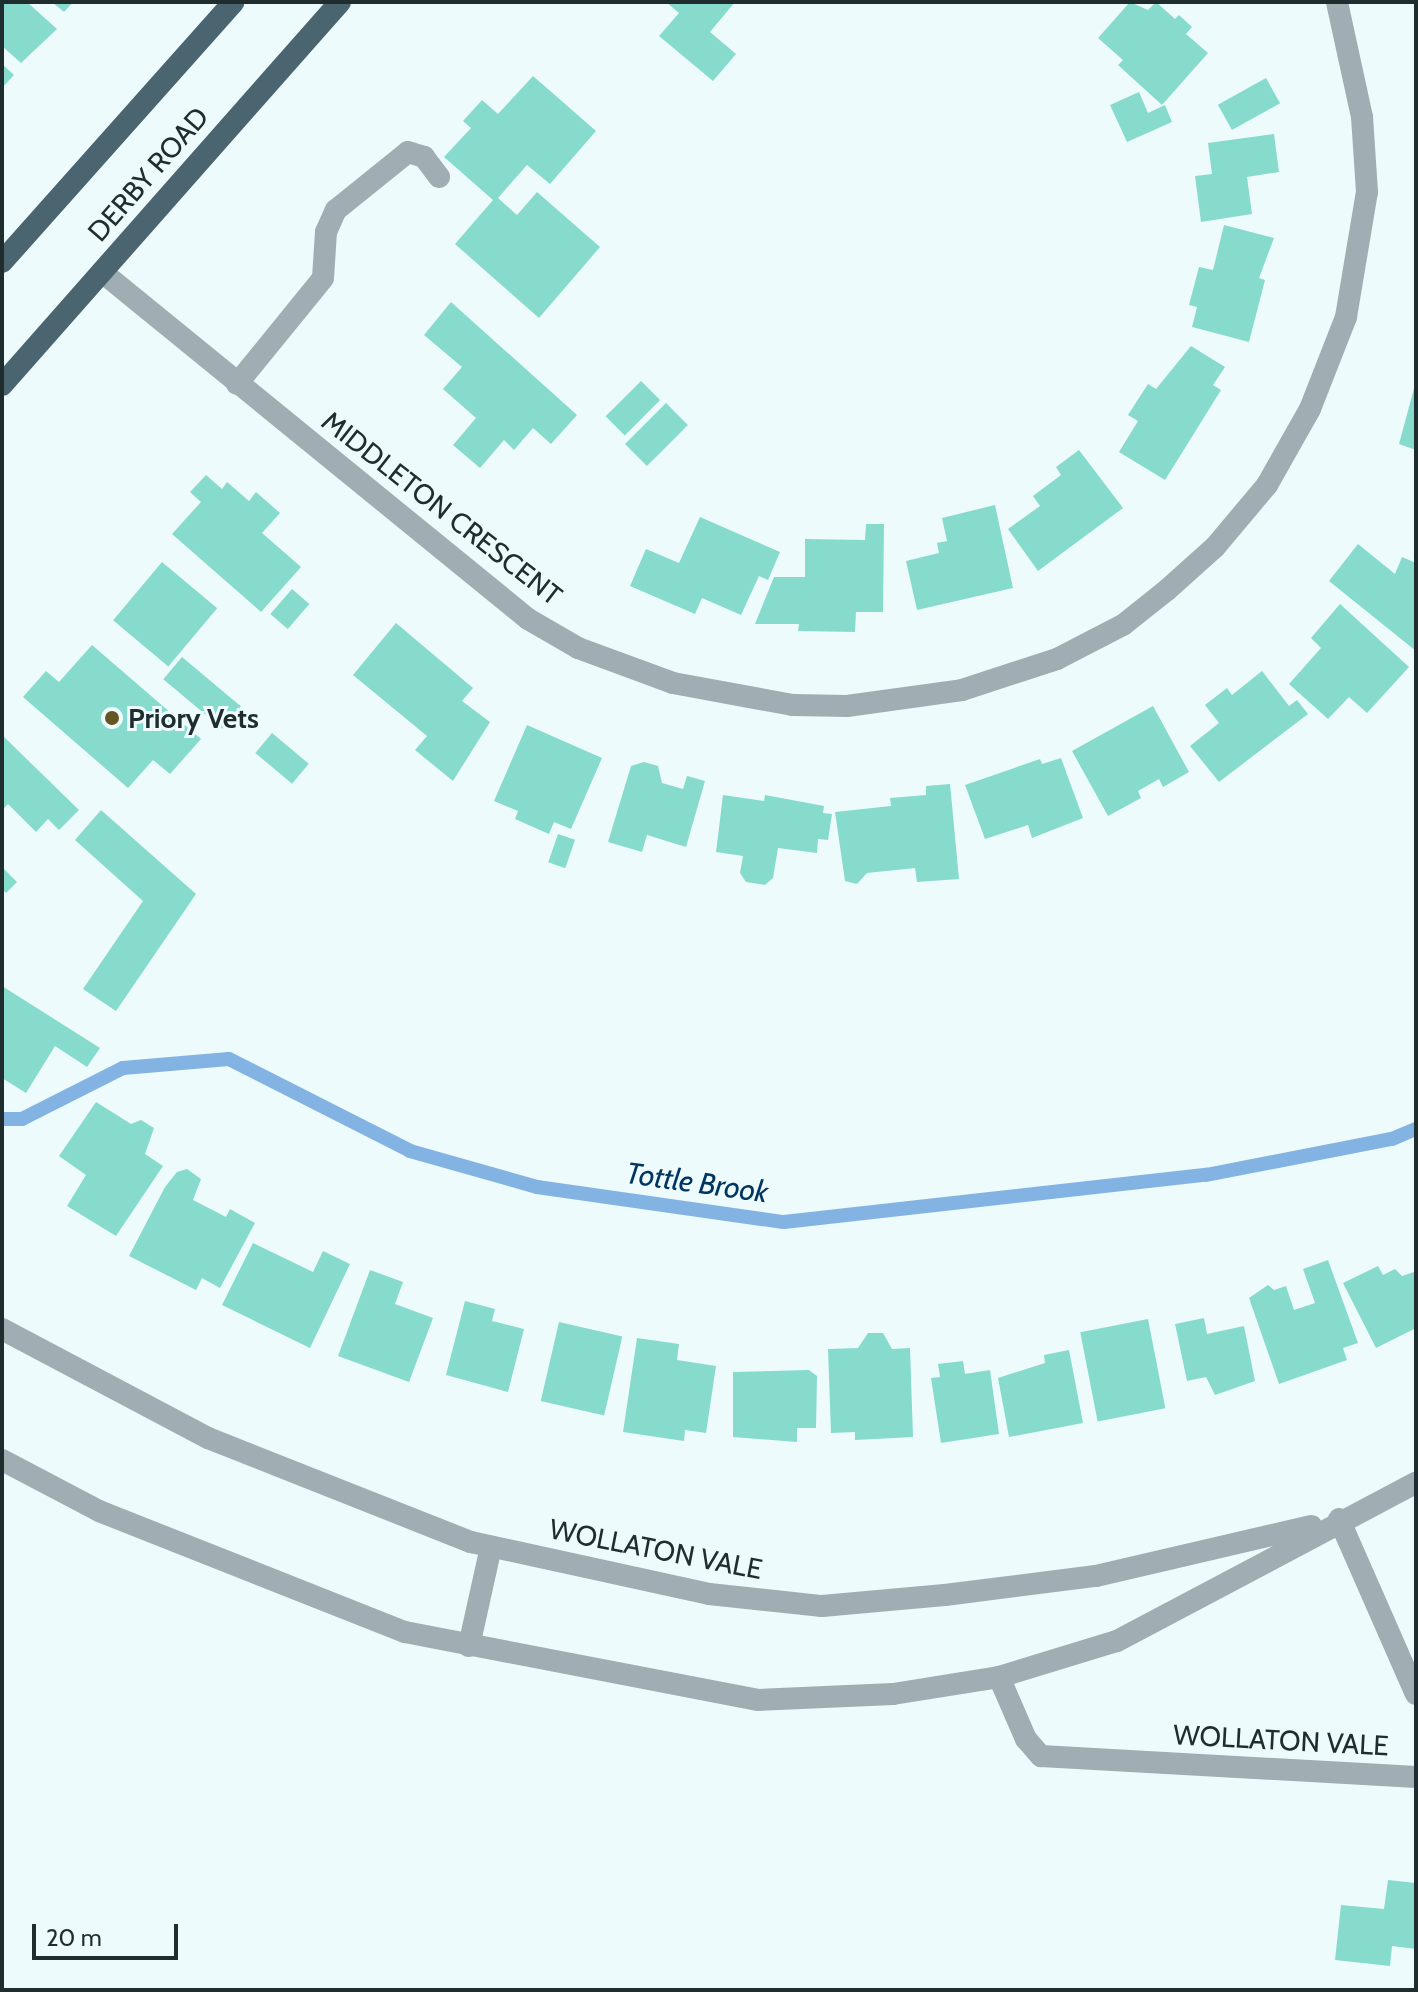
<!DOCTYPE html>
<html>
<head>
<meta charset="utf-8">
<style>
  body { margin:0 }
  #map { position:relative; width:1418px; height:1992px; overflow:hidden; background:#edfbfd; font-family:Cabin,sans-serif }
  div>[style] { position:absolute }
  .stream>* { height:14px; margin:-7px; padding:0 7px; transform-origin:7px; border-radius:7px; background:#83b3e2 }
  .building>* { inset:0; background:#86dbcd; transform-origin:0 0 }
  .service>* { height:22px; margin:-11px; padding:0 11px; transform-origin:11px; border-radius:11px; background:#a0adb3 }
  .minor>* { height:22px; margin:-11px; padding:0 11px; transform-origin:11px; border-radius:11px; background:#a0adb3 }
  .tertiary>* { height:22px; margin:-11px; padding:0 11px; transform-origin:11px; border-radius:11px; background:#a0adb3 }
  .trunk>* { height:22px; margin:-11px; padding:0 11px; transform-origin:11px; border-radius:11px; background:#4a6470 }
  .dots>* { width:22px; height:22px; translate:-50% -50%; box-sizing:border-box; border:4px solid #edfbfd; border-radius:50% }
  span { translate:-50% -50%; white-space:nowrap; text-align:center; line-height:1.15; -webkit-text-stroke:6px #edfbfd; paint-order:stroke }
  .street-label { font-size:28px; color:#1f2d2f }
  .poi-label { font-size:28px; color:#1f2d2f; font-weight:700 }
  .left { translate:0 -50%; text-align:left }
  .water-label { font-size:30px; color:#003660; font-style:italic }
  .frame { position:absolute; inset:0; border:4px solid #1f2d2f; pointer-events:none }
  .scale { position:absolute; left:32px; top:1924px; width:146px; height:36px; box-sizing:border-box; border:4px solid #1f2d2f; border-top:0; padding-left:10px; font-size:24px; line-height:28px; white-space:nowrap; color:#1f2d2f; -webkit-text-stroke:6px #edfbfd; paint-order:stroke }
</style>
</head>
<body>
<div id="map">
  <div class="stream">
    <i style="left:2px;top:1119px;width:20px"></i>
    <i style="left:22px;top:1119px;width:113px;rotate:-26.8deg"></i>
    <i style="left:123px;top:1068px;width:106px;rotate:-4.9deg"></i>
    <i style="left:229px;top:1059px;width:203px;rotate:26.9deg"></i>
    <i style="left:410px;top:1151px;width:132px;rotate:15.8deg"></i>
    <i style="left:537px;top:1187px;width:249px;rotate:8.1deg"></i>
    <i style="left:784px;top:1222px;width:425px;rotate:-6.4deg"></i>
    <i style="left:1206px;top:1175px;width:189px;rotate:-11deg"></i>
    <i style="left:1392px;top:1139px;width:26px;rotate:-23deg"></i>
  </div>
  <div class="building">
    <i style="clip-path:polygon(2px 2px,27px 2px,57px 29px,21px 63px,2px 46px)"></i>
    <i style="clip-path:polygon(52px 2px,73px 2px,64px 12px)"></i>
    <i style="clip-path:polygon(666px 2px,735px 2px,710px 32px,736px 54px,713px 81px,659px 36px,679px 13px)"></i>
    <i style="clip-path:polygon(1130px 2px,1148px 10px,1156px 2px,1175px 19px,1179px 15px,1192px 27px,1186px 34px,1208px 53px,1162px 105px,1118px 65px,1123px 60px,1098px 38px)"></i>
    <i style="clip-path:polygon(2px 64px,14px 75px,2px 88px)"></i>
    <i style="clip-path:polygon(533px 76px,596px 131px,550px 184px,527px 165px,498px 198px,517px 215px,537px 192px,600px 247px,539px 318px,455px 244px,493px 200px,444px 157px,471px 128px,463px 121px,482px 100px,498px 114px)"></i>
    <i style="left:1266px;top:78px;width:29px;height:55px;rotate:61deg"></i>
    <i style="clip-path:polygon(1139px 92px,1148px 113px,1165px 105px,1172px 122px,1127px 142px,1110px 105px)"></i>
    <i style="clip-path:polygon(1274px 134px,1279px 172px,1247px 177px,1252px 214px,1201px 222px,1195px 176px,1212px 174px,1208px 143px)"></i>
    <i style="clip-path:polygon(1224px 225px,1274px 238px,1259px 278px,1265px 280px,1249px 342px,1192px 327px,1197px 307px,1189px 305px,1199px 267px,1213px 270px)"></i>
    <i style="clip-path:polygon(451px 302px,577px 415px,551px 444px,533px 428px,514px 450px,504px 440px,480px 468px,453px 445px,476px 418px,443px 389px,462px 367px,424px 335px)"></i>
    <i style="clip-path:polygon(1191px 346px,1225px 367px,1213px 385px,1221px 390px,1165px 480px,1119px 452px,1138px 421px,1128px 415px,1148px 384px,1156px 389px)"></i>
    <i style="left:641px;top:381px;width:27px;height:50px;rotate:45deg"></i>
    <i style="clip-path:polygon(1416px 381px,1416px 450px,1399px 444px)"></i>
    <i style="left:666px;top:403px;width:31px;height:58px;rotate:45deg"></i>
    <i style="clip-path:polygon(1079px 450px,1123px 508px,1038px 571px,1008px 529px,1040px 506px,1033px 496px,1061px 475px,1056px 467px)"></i>
    <i style="clip-path:polygon(206px 475px,222px 489px,227px 482px,249px 501px,256px 492px,280px 513px,262px 533px,301px 567px,261px 612px,172px 534px,201px 502px,190px 492px)"></i>
    <i style="clip-path:polygon(995px 505px,1013px 588px,917px 610px,906px 561px,939px 553px,937px 543px,947px 541px,942px 518px)"></i>
    <i style="clip-path:polygon(700px 517px,780px 552px,768px 580px,759px 576px,741px 615px,702px 598px,695px 614px,630px 586px,646px 549px,679px 563px)"></i>
    <i style="clip-path:polygon(866px 524px,884px 524px,883px 612px,856px 612px,855px 632px,798px 631px,799px 624px,755px 624px,774px 577px,805px 577px,805px 539px,865px 540px)"></i>
    <i style="clip-path:polygon(1358px 544px,1395px 574px,1402px 557px,1416px 563px,1416px 651px,1329px 581px)"></i>
    <i style="left:162px;top:562px;width:72px;height:76px;rotate:40deg"></i>
    <i style="left:292px;top:589px;width:23px;height:33px;rotate:41deg"></i>
    <i style="clip-path:polygon(1340px 604px,1409px 667px,1367px 713px,1349px 697px,1328px 719px,1289px 684px,1321px 648px,1311px 638px)"></i>
    <i style="clip-path:polygon(396px 623px,473px 688px,462px 701px,490px 722px,453px 781px,415px 750px,427px 736px,353px 675px)"></i>
    <i style="clip-path:polygon(92px 645px,201px 739px,170px 774px,153px 760px,128px 788px,23px 697px,46px 671px,59px 682px)"></i>
    <i style="left:182px;top:657px;width:77px;height:29px;rotate:40deg"></i>
    <i style="clip-path:polygon(1262px 671px,1289px 706px,1297px 700px,1308px 714px,1219px 782px,1190px 746px,1219px 723px,1205px 705px,1227px 688px,1232px 695px)"></i>
    <i style="clip-path:polygon(1153px 706px,1189px 772px,1163px 787px,1159px 779px,1138px 791px,1141px 798px,1108px 816px,1072px 751px)"></i>
    <i style="clip-path:polygon(527px 725px,602px 758px,571px 829px,554px 822px,549px 834px,515px 819px,518px 811px,494px 801px)"></i>
    <i style="left:272px;top:733px;width:48px;height:26px;rotate:40deg"></i>
    <i style="clip-path:polygon(2px 735px,79px 810px,59px 830px,48px 819px,36px 832px,8px 804px,2px 810px)"></i>
    <i style="clip-path:polygon(1061px 758px,1083px 818px,1032px 838px,1028px 825px,985px 839px,965px 785px,1040px 759px,1042px 764px)"></i>
    <i style="clip-path:polygon(644px 762px,658px 766px,662px 783px,683px 789px,687px 776px,705px 781px,686px 847px,647px 835px,642px 852px,608px 842px,631px 766px)"></i>
    <i style="clip-path:polygon(950px 784px,959px 879px,917px 882px,915px 868px,867px 873px,857px 884px,845px 881px,835px 812px,891px 806px,890px 798px,926px 795px,926px 786px)"></i>
    <i style="clip-path:polygon(723px 795px,764px 801px,765px 795px,824px 806px,823px 813px,832px 814px,828px 840px,818px 839px,817px 853px,778px 848px,773px 878px,765px 885px,746px 882px,740px 873px,743px 856px,716px 852px)"></i>
    <i style="clip-path:polygon(101px 810px,196px 894px,116px 1011px,83px 989px,143px 901px,75px 840px)"></i>
    <i style="left:558px;top:834px;width:18px;height:30px;rotate:19deg"></i>
    <i style="clip-path:polygon(2px 867px,17px 882px,6px 893px,2px 889px)"></i>
    <i style="clip-path:polygon(2px 986px,100px 1048px,87px 1067px,55px 1046px,26px 1093px,2px 1078px)"></i>
    <i style="clip-path:polygon(96px 1102px,131px 1124px,141px 1120px,154px 1128px,145px 1154px,163px 1166px,116px 1236px,67px 1206px,86px 1175px,59px 1156px)"></i>
    <i style="clip-path:polygon(187px 1169px,201px 1179px,193px 1200px,226px 1217px,230px 1209px,255px 1223px,220px 1288px,202px 1278px,196px 1290px,129px 1256px,165px 1187px,177px 1172px)"></i>
    <i style="clip-path:polygon(253px 1243px,313px 1272px,323px 1251px,350px 1264px,310px 1348px,222px 1305px)"></i>
    <i style="clip-path:polygon(1328px 1260px,1358px 1343px,1343px 1348px,1347px 1360px,1279px 1384px,1249px 1298px,1268px 1285px,1274px 1290px,1286px 1286px,1294px 1310px,1315px 1303px,1303px 1269px)"></i>
    <i style="clip-path:polygon(1378px 1266px,1383px 1275px,1395px 1269px,1402px 1276px,1414px 1272px,1416px 1328px,1376px 1348px,1343px 1283px)"></i>
    <i style="clip-path:polygon(370px 1270px,403px 1282px,395px 1304px,433px 1318px,409px 1382px,338px 1356px)"></i>
    <i style="clip-path:polygon(465px 1301px,495px 1309px,492px 1321px,524px 1329px,508px 1392px,446px 1375px)"></i>
    <i style="clip-path:polygon(1204px 1318px,1207px 1334px,1244px 1326px,1255px 1381px,1215px 1395px,1206px 1377px,1187px 1381px,1175px 1324px)"></i>
    <i style="left:1148px;top:1319px;width:91px;height:69px;rotate:79deg"></i>
    <i style="left:559px;top:1322px;width:65px;height:81px;rotate:13deg"></i>
    <i style="clip-path:polygon(868px 1333px,883px 1333px,892px 1349px,910px 1348px,913px 1437px,855px 1440px,855px 1432px,831px 1433px,828px 1349px,858px 1348px)"></i>
    <i style="clip-path:polygon(637px 1338px,679px 1344px,677px 1360px,716px 1366px,706px 1433px,685px 1430px,684px 1441px,623px 1432px)"></i>
    <i style="clip-path:polygon(1069px 1350px,1083px 1423px,1009px 1437px,998px 1378px,1045px 1363px,1044px 1355px)"></i>
    <i style="clip-path:polygon(963px 1361px,965px 1374px,990px 1370px,999px 1434px,941px 1443px,931px 1378px,940px 1377px,938px 1364px)"></i>
    <i style="clip-path:polygon(809px 1370px,817px 1376px,816px 1428px,797px 1428px,797px 1442px,733px 1437px,733px 1372px)"></i>
    <i style="clip-path:polygon(1388px 1880px,1416px 1883px,1416px 1949px,1392px 1946px,1390px 1966px,1335px 1960px,1341px 1905px,1384px 1909px)"></i>
  </div>
  <div class="service">
    <i style="left:237px;top:384px;width:136px;rotate:-50.9deg"></i>
    <i style="left:323px;top:278px;width:46px;rotate:-86.3deg"></i>
    <i style="left:326px;top:232px;width:24px;rotate:-66deg"></i>
    <i style="left:336px;top:210px;width:92px;rotate:-38.9deg"></i>
    <i style="left:408px;top:152px;width:17px;rotate:17deg"></i>
    <i style="left:424px;top:157px;width:25px;rotate:53deg"></i>
    <i style="left:999px;top:1677px;width:68px;rotate:66.5deg"></i>
    <i style="left:1026px;top:1739px;width:23px;rotate:49deg"></i>
    <i style="left:1041px;top:1756px;width:376px;rotate:3.2deg"></i>
  </div>
  <div class="minor">
    <i style="left:102px;top:272px;width:549px;rotate:39.16deg"></i>
    <i style="left:528px;top:619px;width:58px;rotate:30.1deg"></i>
    <i style="left:578px;top:648px;width:101px;rotate:20.2deg"></i>
    <i style="left:673px;top:683px;width:122px;rotate:10.4deg"></i>
    <i style="left:793px;top:705px;width:54px;rotate:1.1deg"></i>
    <i style="left:847px;top:706px;width:116px;rotate:-7.9deg"></i>
    <i style="left:962px;top:690px;width:100px;rotate:-18.1deg"></i>
    <i style="left:1057px;top:659px;width:74px;rotate:-27.3deg"></i>
    <i style="left:1123px;top:625px;width:56px;rotate:-38.5deg"></i>
    <i style="left:1167px;top:590px;width:64px;rotate:-41.9deg"></i>
    <i style="left:1215px;top:547px;width:81px;rotate:-50deg"></i>
    <i style="left:1267px;top:485px;width:87px;rotate:-60.5deg"></i>
    <i style="left:1310px;top:409px;width:99px;rotate:-68.6deg"></i>
    <i style="left:1346px;top:317px;width:127px;rotate:-80.5deg"></i>
    <i style="left:1367px;top:192px;width:75px;rotate:-93.8deg"></i>
    <i style="left:1362px;top:117px;width:118px;rotate:-102.3deg"></i>
    <i style="left:1339px;top:1519px;width:191px;rotate:66.3deg"></i>
  </div>
  <div class="tertiary">
    <i style="left:2px;top:1329px;width:233px;rotate:27.9deg"></i>
    <i style="left:208px;top:1438px;width:283px;rotate:21.6deg"></i>
    <i style="left:471px;top:1542px;width:244px;rotate:12.3deg"></i>
    <i style="left:709px;top:1594px;width:114px;rotate:6.1deg"></i>
    <i style="left:822px;top:1606px;width:123px;rotate:-5.1deg"></i>
    <i style="left:945px;top:1595px;width:152px;rotate:-7.2deg"></i>
    <i style="left:1096px;top:1576px;width:221px;rotate:-13.1deg"></i>
    <i style="left:2px;top:1460px;width:110px;rotate:27.7deg"></i>
    <i style="left:99px;top:1511px;width:329px;rotate:21.6deg"></i>
    <i style="left:405px;top:1632px;width:359px;rotate:10.9deg"></i>
    <i style="left:758px;top:1700px;width:135px;rotate:-2.5deg"></i>
    <i style="left:893px;top:1694px;width:107px;rotate:-9.1deg"></i>
    <i style="left:999px;top:1677px;width:123px;rotate:-17deg"></i>
    <i style="left:1117px;top:1641px;width:338px;rotate:-27.9deg"></i>
    <i style="left:469px;top:1646px;width:101px;rotate:-77.5deg"></i>
  </div>
  <div class="trunk">
    <i style="left:2px;top:262px;width:348px;rotate:-48.3deg"></i>
    <i style="left:2px;top:385px;width:511px;rotate:-48.57deg"></i>
  </div>
  <div class="dots">
    <i style="left:112px;top:718px;background:#645622"></i>
  </div>
  <div class="street-label">
    <span style="left:148px;top:174px;rotate:-49deg">DERBY ROAD</span>
    <span style="left:442px;top:508px;rotate:38deg">MIDDLETON CRESCENT</span>
    <span style="left:656px;top:1549px;rotate:11deg">WOLLATON VALE</span>
    <span style="left:1281px;top:1740px;rotate:3deg">WOLLATON VALE</span>
  </div>
  <div class="poi-label">
    <span class="left" style="left:128px;top:718px">Priory Vets</span>
  </div>
  <div class="water-label">
    <span style="left:697px;top:1183px;rotate:8deg">Tottle Brook</span>
  </div>
  <div class="frame"></div>
  <div class="scale">20 m</div>
</div>
</body>
</html>
